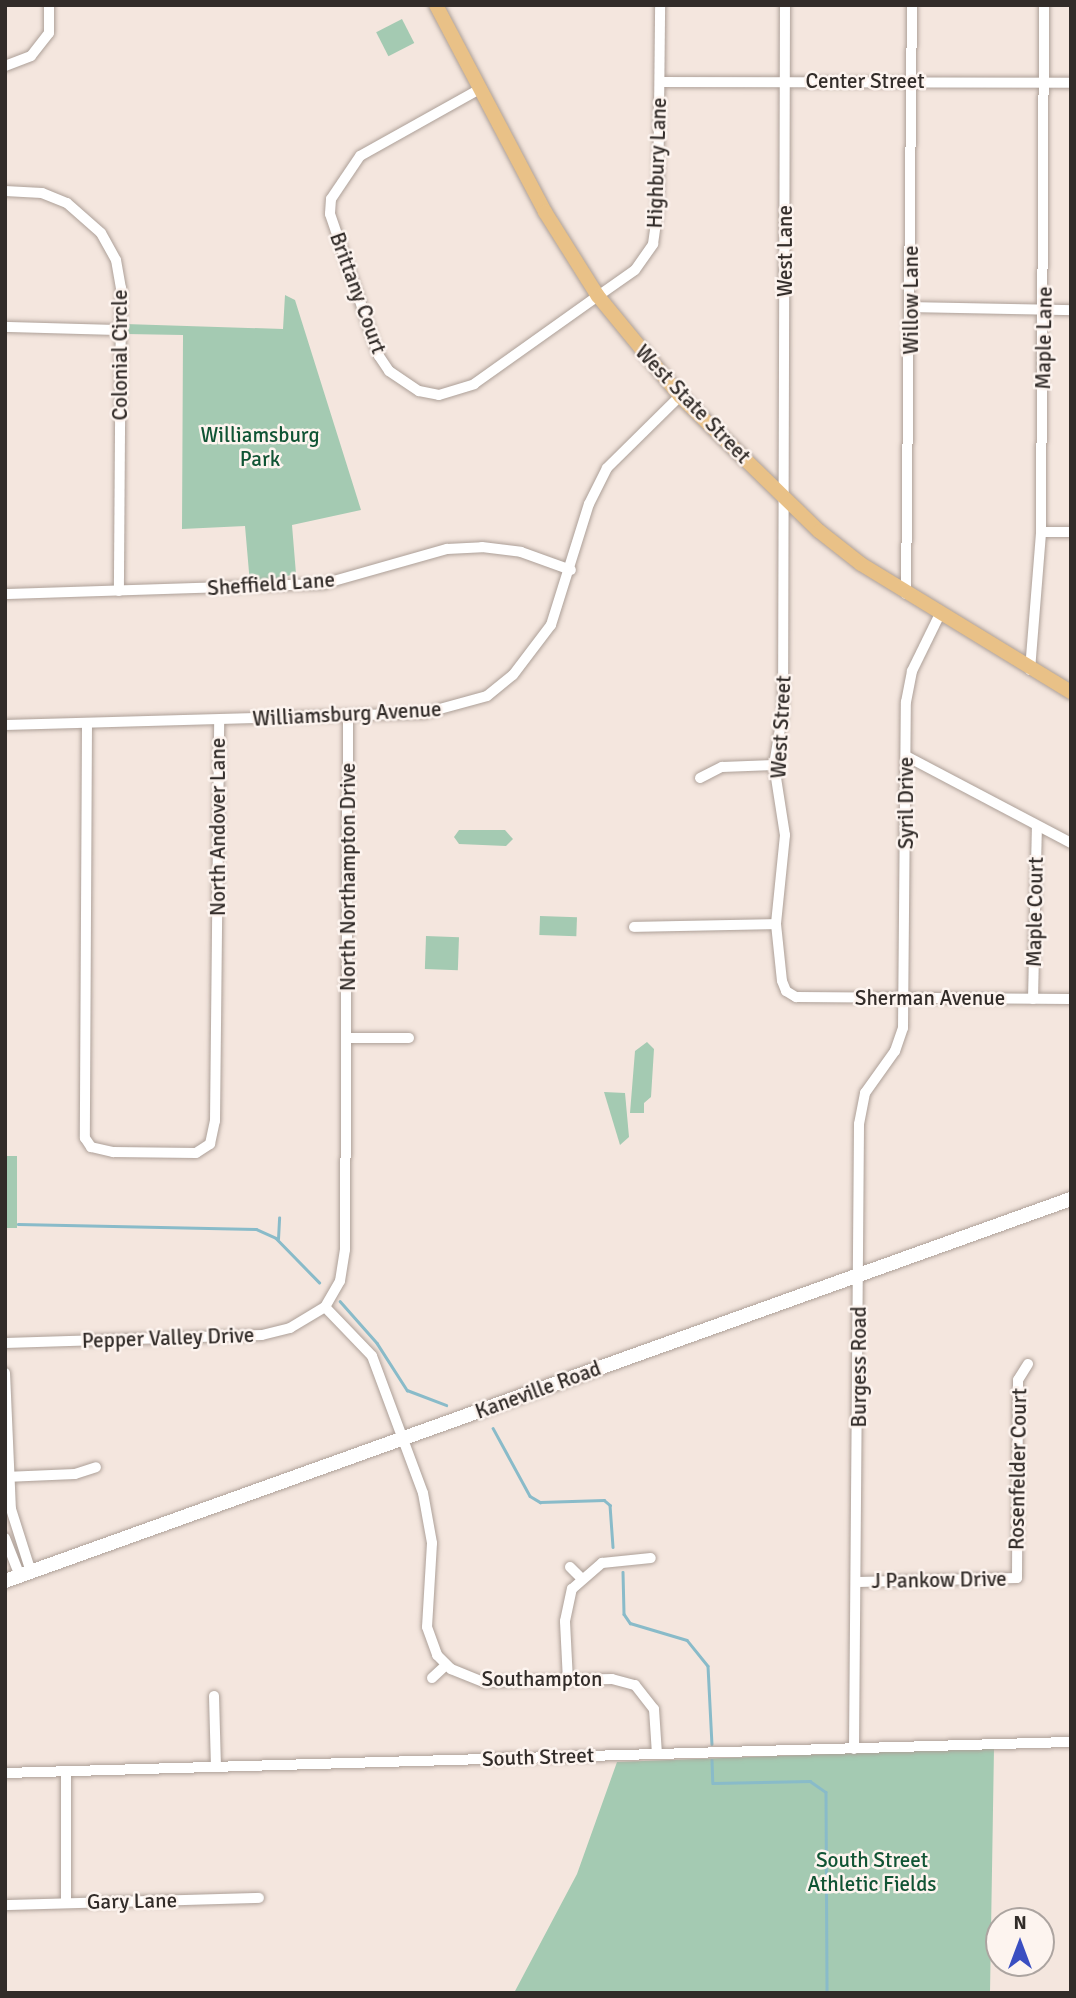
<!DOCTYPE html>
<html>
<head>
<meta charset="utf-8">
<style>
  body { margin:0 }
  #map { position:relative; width:1076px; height:1998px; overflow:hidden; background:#f4e6de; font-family:Signika,sans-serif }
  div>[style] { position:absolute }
  .green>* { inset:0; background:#a4cab2; transform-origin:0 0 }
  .stream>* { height:2.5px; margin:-1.25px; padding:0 1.25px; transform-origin:1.25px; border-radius:1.25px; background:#89bbc9 }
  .roads { filter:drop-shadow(0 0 2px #ada098) drop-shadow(0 0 2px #ada098) }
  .street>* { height:10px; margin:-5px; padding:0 5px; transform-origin:5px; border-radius:5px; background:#fff }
  .secondary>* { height:14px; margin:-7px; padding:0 7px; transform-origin:7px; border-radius:7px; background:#fff }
  .primary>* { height:14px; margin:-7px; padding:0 7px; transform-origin:7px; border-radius:7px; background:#e9c187 }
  span { translate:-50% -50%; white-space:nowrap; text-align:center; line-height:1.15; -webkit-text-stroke:5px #fdf4ef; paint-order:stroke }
  .street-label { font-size:21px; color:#322c29 }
  .park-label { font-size:21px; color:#105434 }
  .frame { position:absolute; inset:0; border:7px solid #322c29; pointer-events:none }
  .north { position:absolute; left:985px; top:1907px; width:70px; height:70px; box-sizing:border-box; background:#fdf4ef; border:2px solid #aca4a0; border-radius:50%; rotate:0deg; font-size:19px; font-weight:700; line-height:28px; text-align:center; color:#322c29 }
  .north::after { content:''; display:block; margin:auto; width:24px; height:32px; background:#3a4ec1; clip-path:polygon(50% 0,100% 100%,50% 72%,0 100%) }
</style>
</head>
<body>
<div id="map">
  <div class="green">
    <i style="left:402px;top:19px;width:27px;height:29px;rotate:63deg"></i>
    <i style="clip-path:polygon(285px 295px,295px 300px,361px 510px,292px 525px,296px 574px,250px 584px,245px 526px,182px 529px,183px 335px,126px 334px,125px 324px,283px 329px)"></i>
    <i style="clip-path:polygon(459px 830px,505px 830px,513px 839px,506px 846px,459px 844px,454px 837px)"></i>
    <i style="left:540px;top:916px;width:37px;height:19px;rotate:2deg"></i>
    <i style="left:426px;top:936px;width:33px;height:33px;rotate:2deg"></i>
    <i style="clip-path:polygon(647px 1042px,654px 1049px,651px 1097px,644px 1103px,644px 1113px,630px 1113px,635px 1051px)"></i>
    <i style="clip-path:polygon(604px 1092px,625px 1093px,629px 1137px,620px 1145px)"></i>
    <i style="left:5px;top:1156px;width:12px;height:72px"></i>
    <i style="clip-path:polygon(994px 1748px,990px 1993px,514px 1993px,577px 1874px,617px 1762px)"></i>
  </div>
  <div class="stream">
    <i style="left:18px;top:1224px;width:238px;rotate:1.2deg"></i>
    <i style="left:256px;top:1229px;width:22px;rotate:24deg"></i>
    <i style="left:276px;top:1238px;width:62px;rotate:45.7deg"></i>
    <i style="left:278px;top:1239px;width:21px;rotate:-87deg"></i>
    <i style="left:340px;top:1301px;width:56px;rotate:48.6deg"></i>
    <i style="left:377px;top:1343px;width:56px;rotate:57.4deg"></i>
    <i style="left:407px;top:1390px;width:42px;rotate:21deg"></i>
    <i style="left:493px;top:1428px;width:77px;rotate:61.4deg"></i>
    <i style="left:530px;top:1496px;width:12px;rotate:31deg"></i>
    <i style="left:540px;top:1502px;width:64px;rotate:-1.8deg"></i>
    <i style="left:604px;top:1500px;width:8px;rotate:40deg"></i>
    <i style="left:610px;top:1505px;width:42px;rotate:85.9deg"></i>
    <i style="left:623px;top:1572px;width:42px;rotate:88.6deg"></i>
    <i style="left:624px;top:1614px;width:11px;rotate:56deg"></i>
    <i style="left:630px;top:1623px;width:59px;rotate:16.6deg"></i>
    <i style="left:687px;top:1640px;width:33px;rotate:51deg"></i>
    <i style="left:708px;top:1666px;width:78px;rotate:87.1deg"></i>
    <i style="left:712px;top:1760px;width:23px;rotate:88deg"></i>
    <i style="left:713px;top:1783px;width:97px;rotate:-1.2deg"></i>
    <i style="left:810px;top:1781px;width:19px;rotate:35deg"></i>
    <i style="left:826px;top:1792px;width:201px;rotate:89.7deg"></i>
  </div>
  <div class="roads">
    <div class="street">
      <i style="left:785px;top:5px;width:706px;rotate:90.16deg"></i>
      <i style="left:783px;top:711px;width:55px;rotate:99.5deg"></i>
      <i style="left:774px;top:765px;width:71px;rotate:81.1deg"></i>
      <i style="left:785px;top:835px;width:89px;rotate:95.8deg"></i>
      <i style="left:776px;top:924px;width:57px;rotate:84deg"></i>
      <i style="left:782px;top:981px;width:11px;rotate:68deg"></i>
      <i style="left:786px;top:991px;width:12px;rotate:31deg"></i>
      <i style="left:796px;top:997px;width:275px;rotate:0.4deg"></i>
      <i style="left:5px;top:66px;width:28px;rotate:-21deg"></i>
      <i style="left:31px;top:56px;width:29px;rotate:-52deg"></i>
      <i style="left:49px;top:33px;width:28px;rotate:-90deg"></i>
      <i style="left:660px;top:82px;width:411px;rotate:0.1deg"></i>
      <i style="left:478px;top:90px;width:135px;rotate:150.8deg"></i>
      <i style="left:360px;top:156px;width:52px;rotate:124deg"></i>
      <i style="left:331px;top:199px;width:15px;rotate:94deg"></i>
      <i style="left:330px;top:214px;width:150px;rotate:71deg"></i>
      <i style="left:379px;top:356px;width:18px;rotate:56deg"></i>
      <i style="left:389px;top:371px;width:36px;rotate:34deg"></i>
      <i style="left:419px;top:391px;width:20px;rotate:11deg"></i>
      <i style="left:439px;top:395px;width:37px;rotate:-17deg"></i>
      <i style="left:474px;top:384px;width:152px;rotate:-35.4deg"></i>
      <i style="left:598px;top:296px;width:45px;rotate:-35.1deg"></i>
      <i style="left:635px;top:270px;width:32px;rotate:-55deg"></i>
      <i style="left:653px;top:244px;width:35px;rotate:-82deg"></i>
      <i style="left:658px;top:209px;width:204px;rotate:-89.4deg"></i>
      <i style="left:5px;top:191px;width:37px;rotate:3deg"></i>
      <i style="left:42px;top:193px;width:27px;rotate:22deg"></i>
      <i style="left:67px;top:203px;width:45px;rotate:41.4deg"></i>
      <i style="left:101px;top:233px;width:31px;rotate:61deg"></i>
      <i style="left:116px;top:260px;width:28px;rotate:80deg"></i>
      <i style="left:121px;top:288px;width:303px;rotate:90.4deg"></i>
      <i style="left:912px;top:307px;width:159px;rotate:1.1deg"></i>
      <i style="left:5px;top:327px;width:116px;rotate:1.5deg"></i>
      <i style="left:1041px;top:532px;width:30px"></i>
      <i style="left:5px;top:594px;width:318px;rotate:-1.8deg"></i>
      <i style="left:323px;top:584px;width:129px;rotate:-15.8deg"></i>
      <i style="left:447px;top:549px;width:35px;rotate:-3deg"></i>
      <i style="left:482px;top:547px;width:39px;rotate:7deg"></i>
      <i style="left:521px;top:552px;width:53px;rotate:19.8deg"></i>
      <i style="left:906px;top:594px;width:589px;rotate:-89.42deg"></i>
      <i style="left:1030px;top:670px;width:138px;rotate:-85.4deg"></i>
      <i style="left:1041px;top:532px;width:527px;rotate:-89.67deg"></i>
      <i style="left:87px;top:723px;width:415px;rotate:90.3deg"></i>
      <i style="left:85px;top:1138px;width:11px;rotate:56deg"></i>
      <i style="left:91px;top:1147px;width:23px;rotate:13deg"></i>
      <i style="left:113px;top:1152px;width:83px;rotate:0.7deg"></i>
      <i style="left:196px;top:1153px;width:17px;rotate:-33deg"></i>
      <i style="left:210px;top:1144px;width:24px;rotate:-78deg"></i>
      <i style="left:215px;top:1121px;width:401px;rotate:-89.4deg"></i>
      <i style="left:5px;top:725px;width:420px;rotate:-1.6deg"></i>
      <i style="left:425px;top:713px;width:64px;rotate:-15.3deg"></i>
      <i style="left:487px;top:696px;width:33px;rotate:-39deg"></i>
      <i style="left:513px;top:675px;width:63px;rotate:-52.8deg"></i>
      <i style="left:551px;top:625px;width:127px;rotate:-72.6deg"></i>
      <i style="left:589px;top:504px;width:40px;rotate:-63.4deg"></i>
      <i style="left:607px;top:468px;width:103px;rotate:-44.6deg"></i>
      <i style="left:906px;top:756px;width:187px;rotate:27.8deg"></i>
      <i style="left:700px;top:778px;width:25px;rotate:-27deg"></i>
      <i style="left:722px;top:767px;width:52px;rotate:-2.2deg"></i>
      <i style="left:634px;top:927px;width:142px;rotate:-1.2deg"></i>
      <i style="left:1033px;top:999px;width:173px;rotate:-88.7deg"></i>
      <i style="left:347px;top:1038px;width:62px"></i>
      <i style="left:325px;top:1307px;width:68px;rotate:46.2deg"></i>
      <i style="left:372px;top:1356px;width:146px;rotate:69.6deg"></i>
      <i style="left:423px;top:1493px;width:51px;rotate:79.8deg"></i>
      <i style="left:432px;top:1543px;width:84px;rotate:93.4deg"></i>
      <i style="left:427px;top:1627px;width:30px;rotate:70deg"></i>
      <i style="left:437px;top:1655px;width:20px;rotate:45deg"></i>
      <i style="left:451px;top:1669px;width:35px;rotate:22deg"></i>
      <i style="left:483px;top:1682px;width:129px;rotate:-1.3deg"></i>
      <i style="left:612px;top:1679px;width:24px;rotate:15deg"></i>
      <i style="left:635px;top:1685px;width:31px;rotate:52deg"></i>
      <i style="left:654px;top:1709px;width:45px;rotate:86.2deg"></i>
      <i style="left:5px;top:1343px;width:257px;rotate:-1.8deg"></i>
      <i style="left:262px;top:1335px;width:29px;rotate:-14deg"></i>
      <i style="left:290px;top:1328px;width:41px;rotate:-31deg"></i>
      <i style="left:325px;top:1307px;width:30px;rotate:-60deg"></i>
      <i style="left:340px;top:1281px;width:31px;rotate:-81deg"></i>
      <i style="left:345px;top:1250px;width:535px;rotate:-89.68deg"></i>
      <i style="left:5px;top:1373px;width:136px;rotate:87.5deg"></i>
      <i style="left:11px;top:1509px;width:66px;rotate:72.4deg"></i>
      <i style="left:5px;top:1477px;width:70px;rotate:-2.5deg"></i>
      <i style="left:75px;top:1474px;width:22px;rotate:-18deg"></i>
      <i style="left:5px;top:1538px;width:41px;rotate:68.5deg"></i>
      <i style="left:570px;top:1567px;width:16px;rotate:45deg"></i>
      <i style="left:858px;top:1582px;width:159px;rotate:-1.4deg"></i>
      <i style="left:1017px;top:1578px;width:198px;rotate:-89.7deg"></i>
      <i style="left:1018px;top:1380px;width:19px;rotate:-58deg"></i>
      <i style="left:432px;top:1678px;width:19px;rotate:-43deg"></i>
      <i style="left:568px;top:1681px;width:60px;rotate:-92.9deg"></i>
      <i style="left:565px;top:1621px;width:33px;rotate:-78deg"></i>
      <i style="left:572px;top:1589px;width:40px;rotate:-41deg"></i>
      <i style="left:602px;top:1563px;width:49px;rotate:-5.8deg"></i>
      <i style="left:214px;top:1696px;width:71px;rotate:88.4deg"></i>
      <i style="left:854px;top:1749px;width:625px;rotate:-89.54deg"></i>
      <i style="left:859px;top:1124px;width:32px;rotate:-79deg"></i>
      <i style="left:865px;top:1093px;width:52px;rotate:-54.5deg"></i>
      <i style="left:895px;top:1051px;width:24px;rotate:-71deg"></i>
      <i style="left:903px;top:1028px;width:326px;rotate:-89.5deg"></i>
      <i style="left:906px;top:702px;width:32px;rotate:-79deg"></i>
      <i style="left:912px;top:671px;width:61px;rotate:-63.9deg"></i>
      <i style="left:66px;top:1772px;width:131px;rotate:90deg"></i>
      <i style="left:5px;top:1773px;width:1066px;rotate:-1.67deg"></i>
      <i style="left:5px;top:1905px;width:254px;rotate:-1.6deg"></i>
    </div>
    <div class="secondary">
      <i style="left:5px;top:1581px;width:1132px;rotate:-19.72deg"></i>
    </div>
    <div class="primary">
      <i style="left:436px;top:5px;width:234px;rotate:62.2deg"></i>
      <i style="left:545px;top:212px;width:99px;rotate:57.8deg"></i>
      <i style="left:598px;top:296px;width:129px;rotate:50.6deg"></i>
      <i style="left:680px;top:396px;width:194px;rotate:44.2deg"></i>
      <i style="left:819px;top:531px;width:53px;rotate:38.2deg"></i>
      <i style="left:861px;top:564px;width:246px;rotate:31.4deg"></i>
    </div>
  </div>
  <div class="street-label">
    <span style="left:865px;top:81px">Center Street</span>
    <span style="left:657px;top:163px;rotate:-88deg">Highbury Lane</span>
    <span style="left:785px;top:251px;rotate:-90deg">West Lane</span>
    <span style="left:358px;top:293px;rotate:70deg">Brittany Court</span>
    <span style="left:911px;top:300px;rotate:-90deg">Willow Lane</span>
    <span style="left:1044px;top:338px;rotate:-89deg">Maple Lane</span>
    <span style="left:120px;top:355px;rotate:-90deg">Colonial Circle</span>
    <span style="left:693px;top:404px;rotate:46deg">West State Street</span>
    <span style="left:271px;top:584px;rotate:-4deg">Sheffield Lane</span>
    <span style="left:347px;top:714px;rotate:-3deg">Williamsburg Avenue</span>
    <span style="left:781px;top:727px;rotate:-87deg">West Street</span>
    <span style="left:906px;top:803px;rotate:-90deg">Syril Drive</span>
    <span style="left:218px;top:827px;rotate:-90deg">North Andover Lane</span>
    <span style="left:348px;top:877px;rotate:-90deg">North Northampton Drive</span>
    <span style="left:1035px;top:912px;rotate:-89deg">Maple Court</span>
    <span style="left:930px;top:998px">Sherman Avenue</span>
    <span style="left:168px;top:1338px;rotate:-2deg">Pepper Valley Drive</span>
    <span style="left:859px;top:1367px;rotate:-90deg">Burgess Road</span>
    <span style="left:538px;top:1390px;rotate:-20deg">Kaneville Road</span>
    <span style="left:1018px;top:1469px;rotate:-89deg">Rosenfelder Court</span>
    <span style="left:939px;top:1580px;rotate:-1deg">J Pankow Drive</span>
    <span style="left:542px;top:1679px">Southampton</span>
    <span style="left:538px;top:1757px;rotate:-2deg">South Street</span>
    <span style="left:132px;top:1901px;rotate:-1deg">Gary Lane</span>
  </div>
  <div class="park-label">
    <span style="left:260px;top:447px">Williamsburg<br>Park</span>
    <span style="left:872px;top:1872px">South Street<br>Athletic Fields</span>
  </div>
  <div class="frame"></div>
  <div class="north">N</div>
</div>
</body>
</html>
